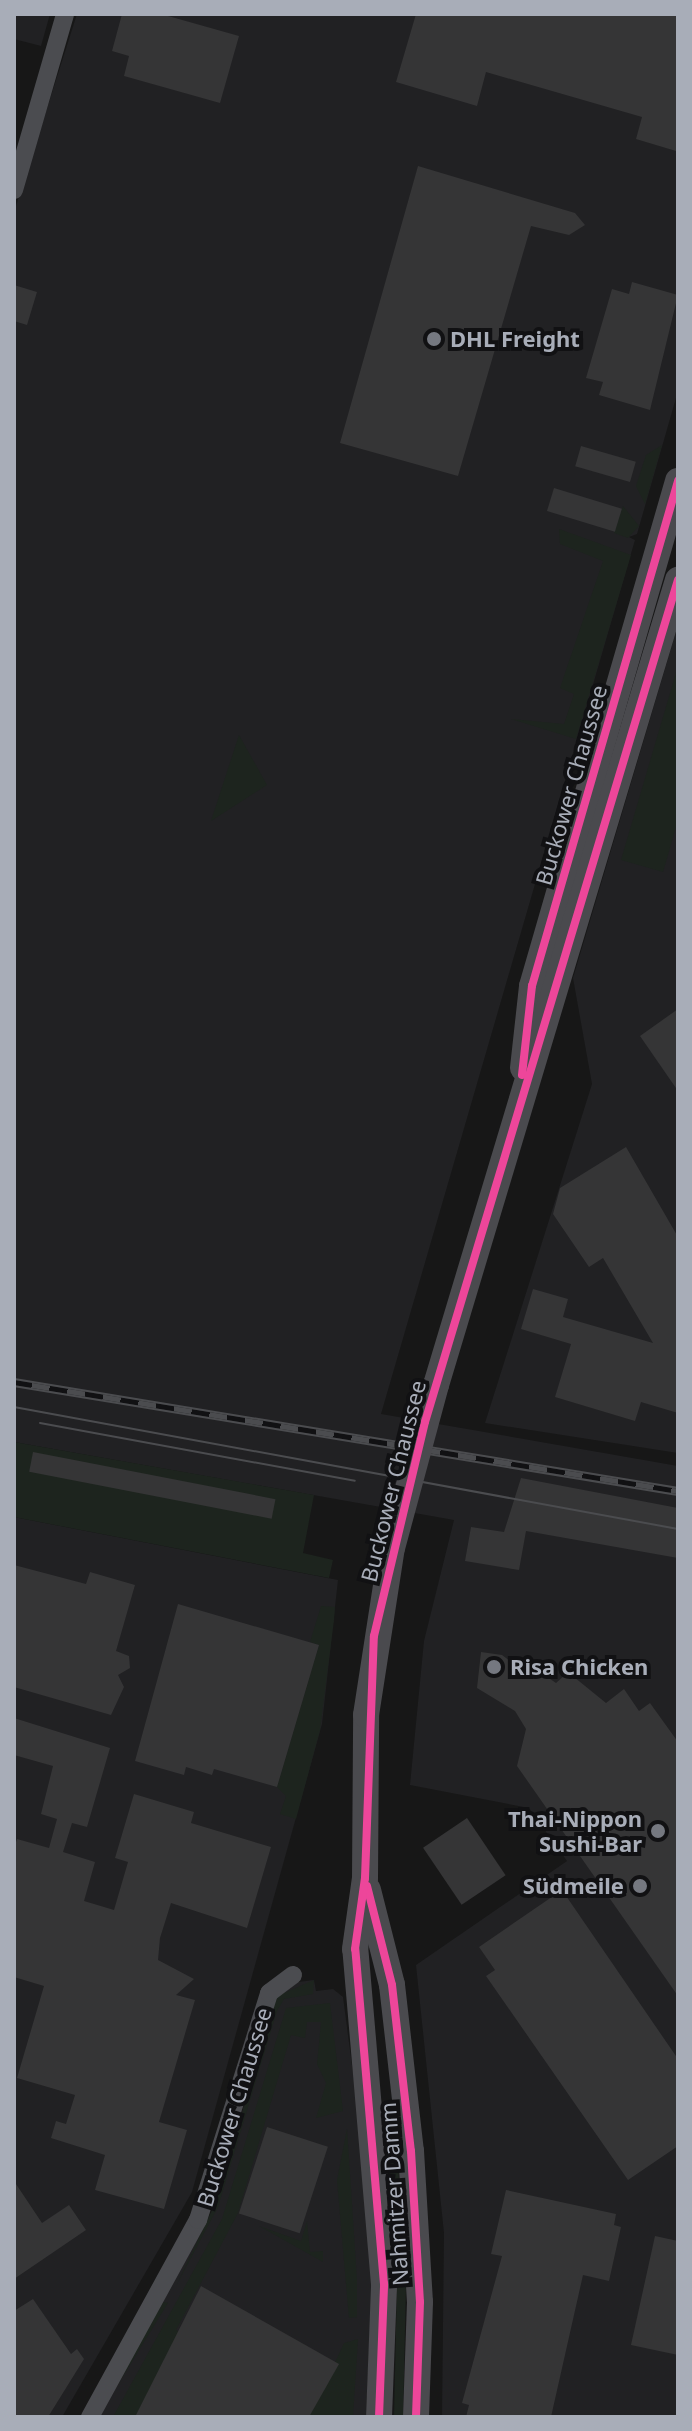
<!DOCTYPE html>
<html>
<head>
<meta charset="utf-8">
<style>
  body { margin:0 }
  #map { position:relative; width:692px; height:2431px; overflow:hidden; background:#171717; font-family:"Noto Sans",sans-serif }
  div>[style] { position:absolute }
  .built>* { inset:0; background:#212123 }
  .green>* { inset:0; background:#1d241e }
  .building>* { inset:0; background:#353536; transform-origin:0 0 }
  .street>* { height:18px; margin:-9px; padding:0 9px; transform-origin:9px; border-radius:9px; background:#4b4c50 }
  .secondary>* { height:26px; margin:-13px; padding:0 13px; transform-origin:13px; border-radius:13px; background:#4a4a4e }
  .tram>* { height:2px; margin:-1px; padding:0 1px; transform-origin:1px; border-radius:1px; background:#4b4c4f }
  .rail>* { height:9px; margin-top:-4.5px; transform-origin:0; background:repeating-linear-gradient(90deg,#111113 0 18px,#4b4c4f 0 36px); box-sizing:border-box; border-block:2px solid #4b4c4f }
  .secondary-bridge>* { height:26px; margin:-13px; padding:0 13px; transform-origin:13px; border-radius:13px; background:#4a4a4e }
  .cycleway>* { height:8px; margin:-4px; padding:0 4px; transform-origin:4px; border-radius:4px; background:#ed469a }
  .dots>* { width:22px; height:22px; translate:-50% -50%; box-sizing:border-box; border:4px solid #111113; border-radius:50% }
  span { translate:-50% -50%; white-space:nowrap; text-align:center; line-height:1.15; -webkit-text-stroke:8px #111113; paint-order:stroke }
  .poi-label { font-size:22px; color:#a8adb8; font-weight:700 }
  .left { translate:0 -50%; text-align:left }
  .right { translate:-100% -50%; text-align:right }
  .street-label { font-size:22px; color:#a8adb8 }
  .frame { position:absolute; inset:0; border:16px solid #a8adb8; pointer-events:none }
</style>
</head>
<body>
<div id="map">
  <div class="built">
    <i style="clip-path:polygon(14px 14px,50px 14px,41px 46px,14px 39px)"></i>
    <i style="clip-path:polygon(77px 14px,678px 14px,678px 391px,637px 534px,629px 537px,635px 540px,381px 1414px,678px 1466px,678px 2417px,442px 2417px,444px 2233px,416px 1965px,567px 1861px,529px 1808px,410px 1785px,424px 1641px,454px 1520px,14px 1442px,14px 212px)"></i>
    <i style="clip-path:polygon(678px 625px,678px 1453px,485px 1423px,592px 1084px,573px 978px)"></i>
    <i style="clip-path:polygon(14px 1517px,338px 1580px,322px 1724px,192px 2192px,62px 2417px,14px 2417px)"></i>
    <i style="clip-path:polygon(314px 1980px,316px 1991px,333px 1989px,343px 1997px,358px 2111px,372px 2283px,366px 2417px,98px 2417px,213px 2211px,275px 2000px,298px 1982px)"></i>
  </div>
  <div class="green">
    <i style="clip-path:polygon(662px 445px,645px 504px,636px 486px,646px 455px)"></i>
    <i style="clip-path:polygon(623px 506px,639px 526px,628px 538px,614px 533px)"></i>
    <i style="clip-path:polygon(559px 529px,631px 555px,576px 739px,511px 719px,564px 724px,574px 694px,560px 688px,603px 561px,560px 544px)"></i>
    <i style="clip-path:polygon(678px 666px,678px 820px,663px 872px,621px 860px)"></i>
    <i style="clip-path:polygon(239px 735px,267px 785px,211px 821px)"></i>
    <i style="clip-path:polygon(14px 1442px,314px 1495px,303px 1553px,333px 1560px,329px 1578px,14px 1517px)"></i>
    <i style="clip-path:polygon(321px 1606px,335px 1607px,334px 1620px,320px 1730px,296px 1819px,280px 1814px,286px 1796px,277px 1787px,319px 1645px,310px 1642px)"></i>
    <i style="clip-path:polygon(314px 1980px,313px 1994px,284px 1999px,277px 2011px,218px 2207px,176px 2286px,215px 2204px,277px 1996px)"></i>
    <i style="clip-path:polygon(330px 2003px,343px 2111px,316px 2118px,326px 2083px,317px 2064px,321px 2022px,307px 2022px,305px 2038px,291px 2035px,238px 2213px,176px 2330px,314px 2408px,344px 2343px,358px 2339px,353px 2417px,311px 2417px,178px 2342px,135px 2417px,113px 2417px,222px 2219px,286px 2008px)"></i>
    <i style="clip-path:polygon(347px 2129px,357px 2280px,357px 2317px,349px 2318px,337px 2180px)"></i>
    <i style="clip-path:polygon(396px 2134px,406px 2284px,403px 2417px,394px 2417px,397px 2286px,387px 2135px)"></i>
    <i style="clip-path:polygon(307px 2221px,310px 2252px,323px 2251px,323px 2262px,259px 2226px,301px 2241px)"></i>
    <i style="clip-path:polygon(163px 2302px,168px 2303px,98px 2417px)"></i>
  </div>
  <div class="building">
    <i style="clip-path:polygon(122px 14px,161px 14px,239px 36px,220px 103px,124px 76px,129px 56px,112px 51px)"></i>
    <i style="clip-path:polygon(416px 14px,678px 14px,676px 151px,636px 139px,642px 117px,486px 72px,477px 106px,396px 82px)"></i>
    <i style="clip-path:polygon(418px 166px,575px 213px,585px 225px,569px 235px,531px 226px,458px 476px,340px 443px)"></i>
    <i style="clip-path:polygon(632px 282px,678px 295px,650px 410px,599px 395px,603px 382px,586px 378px,612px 289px,629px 294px)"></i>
    <i style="clip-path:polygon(14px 285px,37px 292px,27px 325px,14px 321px)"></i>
    <i style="left:581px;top:446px;width:57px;height:21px;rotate:16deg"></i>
    <i style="left:554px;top:488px;width:71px;height:24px;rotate:17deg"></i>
    <i style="clip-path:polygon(678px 1009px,678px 1091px,640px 1036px)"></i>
    <i style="clip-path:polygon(626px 1147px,678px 1237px,678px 1413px,641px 1402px,635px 1421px,555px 1397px,571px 1344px,521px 1329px,533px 1289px,568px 1299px,563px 1317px,653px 1343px,603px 1258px,589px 1267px,553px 1214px,560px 1188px)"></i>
    <i style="left:33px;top:1452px;width:247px;height:20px;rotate:11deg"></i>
    <i style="clip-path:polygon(521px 1478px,678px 1508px,678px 1558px,526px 1531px,519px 1570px,465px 1561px,471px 1527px,504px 1532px)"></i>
    <i style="clip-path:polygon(14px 1565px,86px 1584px,90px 1572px,135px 1585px,116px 1651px,129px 1656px,130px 1668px,118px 1675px,124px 1687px,111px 1715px,14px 1687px)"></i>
    <i style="clip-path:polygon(178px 1604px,319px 1645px,277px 1787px,214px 1769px,212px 1775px,186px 1767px,184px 1775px,135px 1761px)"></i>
    <i style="clip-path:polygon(481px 1652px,502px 1655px,522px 1670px,527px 1663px,556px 1683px,575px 1666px,574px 1677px,606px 1703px,624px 1689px,639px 1711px,650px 1703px,678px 1742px,678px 1996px,517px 1766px,526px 1729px,515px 1711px,477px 1688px)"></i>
    <i style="clip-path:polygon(14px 1718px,110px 1748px,87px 1827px,72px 1823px,63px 1852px,95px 1862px,84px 1901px,114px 1910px,128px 1862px,115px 1858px,134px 1794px,194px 1812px,191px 1823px,271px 1847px,247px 1928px,171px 1903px,160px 1938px,158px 1960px,194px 1979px,176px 1995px,195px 2000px,159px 2122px,187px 2130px,164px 2209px,95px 2190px,105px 2155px,51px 2138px,56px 2121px,66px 2124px,75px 2095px,17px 2078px,44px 1986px,14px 1977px,14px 1848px,17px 1839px,49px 1848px,57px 1819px,41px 1814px,53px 1766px,14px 1755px)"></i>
    <i style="left:467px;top:1818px;width:69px;height:53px;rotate:56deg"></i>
    <i style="clip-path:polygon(562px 1890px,678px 2059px,678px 2146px,628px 2180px,486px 1976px,495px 1970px,479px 1947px)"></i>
    <i style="left:267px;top:2127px;width:64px;height:91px;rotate:18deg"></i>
    <i style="clip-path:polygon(14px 2181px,42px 2223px,69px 2205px,86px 2230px,14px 2279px)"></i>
    <i style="clip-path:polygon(506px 2190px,616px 2214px,614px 2225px,621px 2227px,609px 2281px,583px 2275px,551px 2417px,466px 2417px,469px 2405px,462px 2403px,502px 2256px,491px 2254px)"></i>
    <i style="clip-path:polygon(655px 2236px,678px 2241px,678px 2355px,631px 2345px)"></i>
    <i style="clip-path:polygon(201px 2286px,339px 2364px,309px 2417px,135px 2417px)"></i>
    <i style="clip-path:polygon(33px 2299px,71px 2354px,77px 2349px,84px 2359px,48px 2417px,14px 2417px,14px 2311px)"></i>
  </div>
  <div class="street">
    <i style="left:14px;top:190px;width:183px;rotate:-73.8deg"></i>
    <i style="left:90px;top:2417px;width:225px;rotate:-61.3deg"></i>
    <i style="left:198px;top:2220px;width:238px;rotate:-72.6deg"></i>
    <i style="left:269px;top:1993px;width:30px;rotate:-37deg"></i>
  </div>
  <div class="secondary">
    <i style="left:523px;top:1068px;width:82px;rotate:-83.7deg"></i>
    <i style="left:532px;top:986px;width:526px;rotate:-73.87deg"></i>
    <i style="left:436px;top:1385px;width:841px;rotate:-73.27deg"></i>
    <i style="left:368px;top:1890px;width:98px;rotate:75.8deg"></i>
    <i style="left:392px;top:1985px;width:167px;rotate:83.5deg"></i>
    <i style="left:411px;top:2151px;width:151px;rotate:86.6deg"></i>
    <i style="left:420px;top:2302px;width:115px;rotate:92deg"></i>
    <i style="left:379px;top:2417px;width:133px;rotate:-87.8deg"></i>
    <i style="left:384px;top:2284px;width:336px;rotate:-94.9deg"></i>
    <i style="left:355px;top:1949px;width:72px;rotate:-82deg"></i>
    <i style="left:365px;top:1878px;width:163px;rotate:-89.6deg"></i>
    <i style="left:366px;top:1715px;width:169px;rotate:-81.2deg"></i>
  </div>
  <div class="tram">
    <i style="left:14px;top:1407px;width:675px;rotate:10.41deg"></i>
    <i style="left:40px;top:1423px;width:320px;rotate:10.4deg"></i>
  </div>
  <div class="rail">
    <i style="left:14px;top:1382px;width:673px;rotate:9.32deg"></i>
  </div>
  <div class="secondary-bridge">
    <i style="left:392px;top:1548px;width:169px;rotate:-74.9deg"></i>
  </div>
  <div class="cycleway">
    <i style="left:522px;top:1075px;width:90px;rotate:-83.6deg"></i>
    <i style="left:532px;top:986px;width:526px;rotate:-73.87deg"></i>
    <i style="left:367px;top:1886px;width:102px;rotate:75.8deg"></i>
    <i style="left:392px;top:1985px;width:167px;rotate:83.5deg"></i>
    <i style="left:411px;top:2151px;width:151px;rotate:86.6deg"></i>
    <i style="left:420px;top:2302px;width:115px;rotate:92deg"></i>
    <i style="left:379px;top:2417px;width:133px;rotate:-87.8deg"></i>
    <i style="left:384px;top:2284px;width:336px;rotate:-94.9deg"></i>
    <i style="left:355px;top:1949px;width:72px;rotate:-82deg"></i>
    <i style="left:365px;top:1878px;width:242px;rotate:-87.9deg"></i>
    <i style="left:374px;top:1636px;width:220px;rotate:-76.6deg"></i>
    <i style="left:425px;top:1422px;width:879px;rotate:-73.28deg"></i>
  </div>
  <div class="dots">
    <i style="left:434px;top:339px;background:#757880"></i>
    <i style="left:494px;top:1667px;background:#757880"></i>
    <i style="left:658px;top:1831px;background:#757880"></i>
    <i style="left:640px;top:1886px;background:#757880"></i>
  </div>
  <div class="poi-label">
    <span class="left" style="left:450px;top:339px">DHL Freight</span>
    <span class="left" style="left:510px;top:1667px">Risa Chicken</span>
    <span class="right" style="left:642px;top:1831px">Thai-Nippon<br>Sushi-Bar</span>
    <span class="right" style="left:624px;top:1886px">Südmeile</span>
  </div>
  <div class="street-label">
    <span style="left:571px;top:785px;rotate:-74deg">Buckower Chaussee</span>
    <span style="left:393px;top:1481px;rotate:-76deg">Buckower Chaussee</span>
    <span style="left:234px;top:2107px;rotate:-73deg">Buckower Chaussee</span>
    <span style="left:394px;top:2194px;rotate:-94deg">Nahmitzer Damm</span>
  </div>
  <div class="frame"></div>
</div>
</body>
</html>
